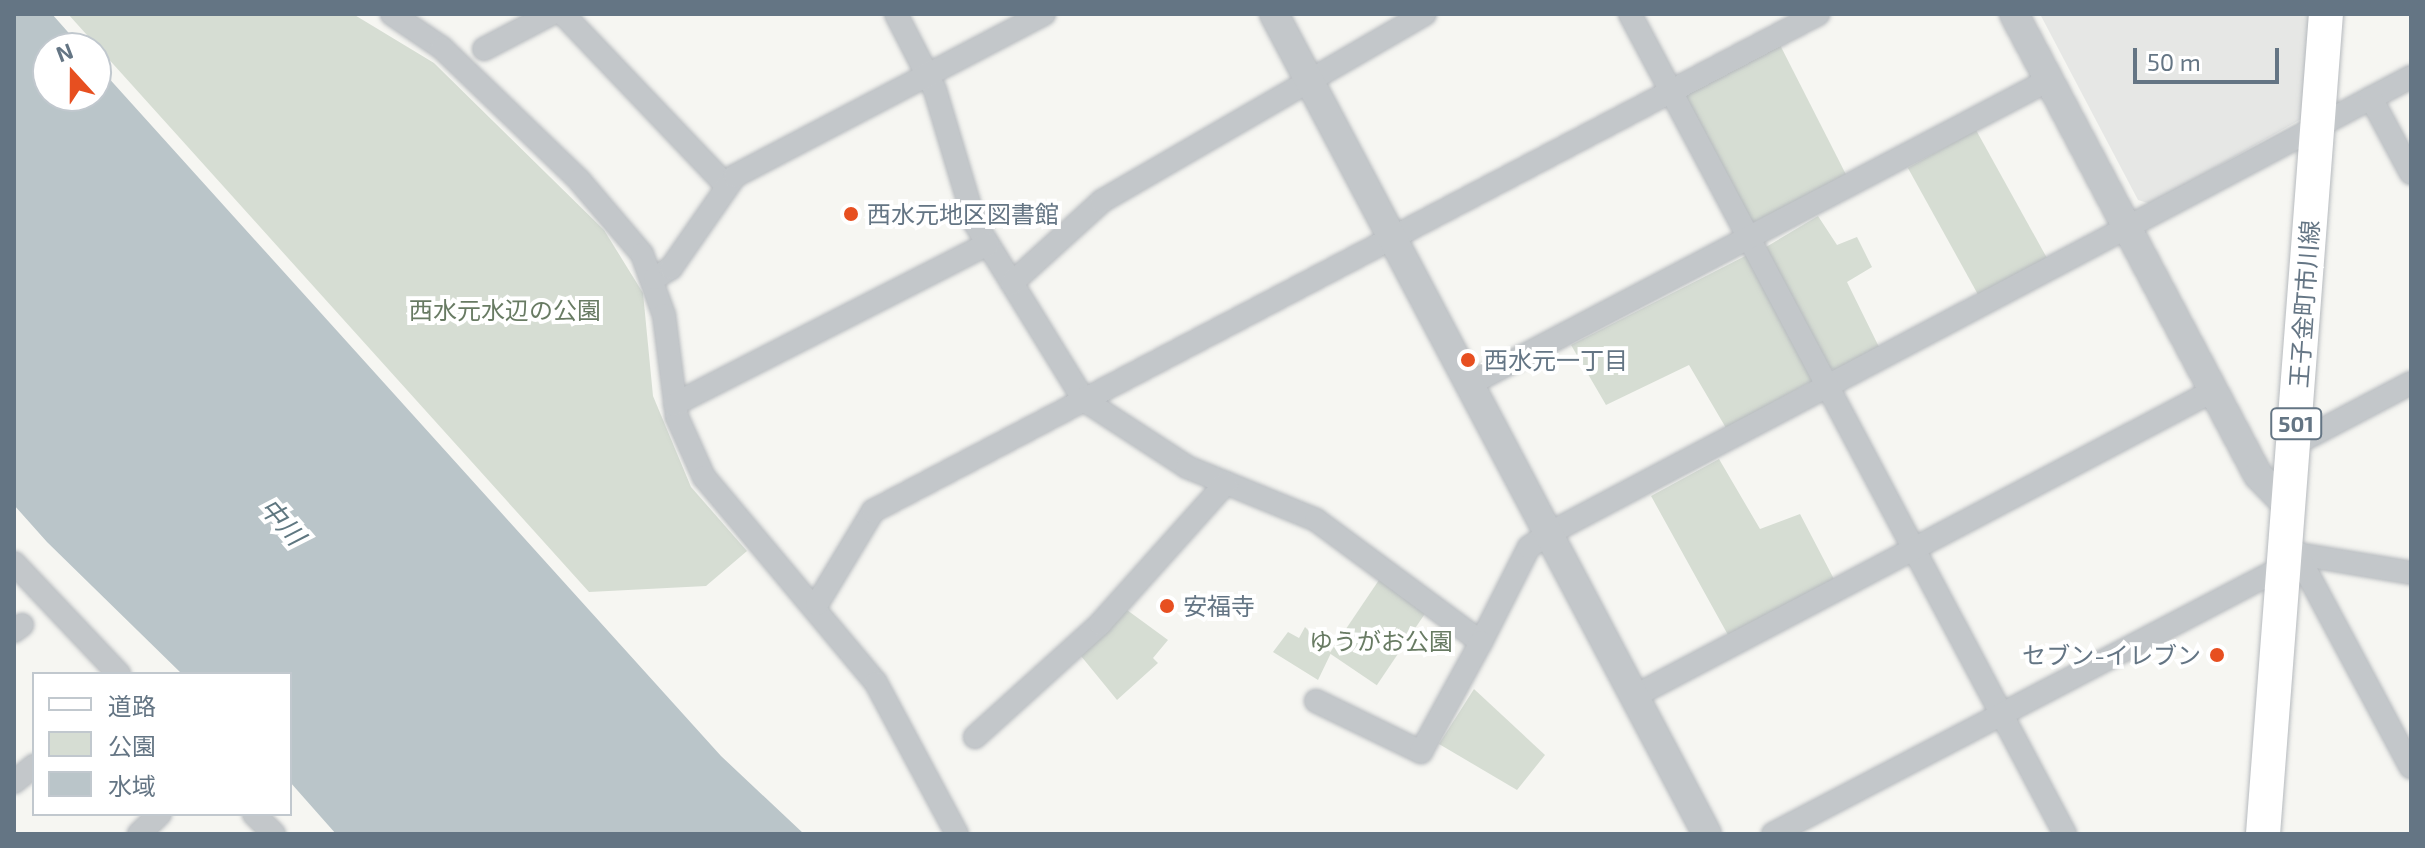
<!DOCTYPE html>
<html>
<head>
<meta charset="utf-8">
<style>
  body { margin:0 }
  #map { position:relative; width:2425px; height:848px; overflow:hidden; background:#f6f6f2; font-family:"Exo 2","Noto Sans JP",sans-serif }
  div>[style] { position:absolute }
  .built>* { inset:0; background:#e6e7e5 }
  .green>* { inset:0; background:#d6ddd3; transform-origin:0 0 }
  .water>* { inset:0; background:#bac5c9 }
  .roads { filter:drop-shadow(0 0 2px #b6babe) drop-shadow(0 0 2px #b6babe) }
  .minor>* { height:22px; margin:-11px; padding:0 11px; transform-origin:11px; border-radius:11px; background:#c3c7ca }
  .tertiary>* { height:28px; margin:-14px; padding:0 14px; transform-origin:14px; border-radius:14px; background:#c3c7ca }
  .primary>* { height:34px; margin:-17px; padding:0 17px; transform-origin:17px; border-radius:17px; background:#fff }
  .dots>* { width:22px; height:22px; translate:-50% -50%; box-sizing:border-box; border:4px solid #fff; border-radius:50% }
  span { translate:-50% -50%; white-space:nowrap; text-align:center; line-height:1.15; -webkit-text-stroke:8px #fff; paint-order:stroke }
  .shield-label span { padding:2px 6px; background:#fff; border:2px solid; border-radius:6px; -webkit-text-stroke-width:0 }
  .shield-label { font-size:22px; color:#647584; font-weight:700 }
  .poi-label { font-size:24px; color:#647584 }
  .left { translate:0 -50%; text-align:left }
  .right { translate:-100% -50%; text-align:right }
  .street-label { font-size:24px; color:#647584 }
  .park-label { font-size:24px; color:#687b63 }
  .water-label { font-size:26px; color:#5f7780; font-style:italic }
  .frame { position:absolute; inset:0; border:16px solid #647584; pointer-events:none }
  .legend { position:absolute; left:32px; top:672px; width:260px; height:144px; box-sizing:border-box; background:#fff; border:2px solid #c1c8ce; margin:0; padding:10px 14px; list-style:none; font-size:24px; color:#647584 }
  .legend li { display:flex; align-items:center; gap:16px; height:40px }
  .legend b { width:40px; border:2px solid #c1c8ce }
  .north { position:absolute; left:32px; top:32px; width:80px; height:80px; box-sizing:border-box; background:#fff; border:2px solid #c1c8ce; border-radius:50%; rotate:339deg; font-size:22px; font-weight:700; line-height:32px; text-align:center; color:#647584 }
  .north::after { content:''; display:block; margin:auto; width:28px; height:36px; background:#e74f20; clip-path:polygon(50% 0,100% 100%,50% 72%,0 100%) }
  .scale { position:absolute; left:2133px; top:48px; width:146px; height:36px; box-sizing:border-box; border:4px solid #647584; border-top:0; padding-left:10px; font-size:24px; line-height:28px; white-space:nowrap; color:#647584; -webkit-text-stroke:6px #fff; paint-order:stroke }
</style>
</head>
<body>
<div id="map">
  <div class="built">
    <i style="clip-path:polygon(2040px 14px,2310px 14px,2303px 118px,2151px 204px,2138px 200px)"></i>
  </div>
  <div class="green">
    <i style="clip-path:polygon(68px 14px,353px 14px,434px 63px,604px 230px,643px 293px,653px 396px,691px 487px,747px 551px,706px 586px,589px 592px)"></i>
    <i style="left:1778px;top:41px;width:156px;height:114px;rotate:63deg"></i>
    <i style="left:1976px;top:130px;width:147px;height:78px;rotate:61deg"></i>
    <i style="clip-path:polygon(1818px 216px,1837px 245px,1857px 237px,1872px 267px,1847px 282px,1879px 347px,1836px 371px,1824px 365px,1766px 247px)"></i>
    <i style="clip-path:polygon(1751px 253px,1814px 380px,1726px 428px,1689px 365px,1606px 405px,1571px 345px)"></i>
    <i style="clip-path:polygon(1719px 459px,1760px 529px,1800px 514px,1835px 581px,1728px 635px,1651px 496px)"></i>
    <i style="left:1381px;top:577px;width:57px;height:92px;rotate:34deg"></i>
    <i style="clip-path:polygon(1127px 610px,1168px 640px,1153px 658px,1158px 663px,1117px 700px,1081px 656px)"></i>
    <i style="clip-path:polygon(1305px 627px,1331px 653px,1318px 680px,1273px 652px,1288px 632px,1299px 638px)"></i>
    <i style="clip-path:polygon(1474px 689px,1545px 755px,1517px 790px,1439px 744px)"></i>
  </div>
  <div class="water">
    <i style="clip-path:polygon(14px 14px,52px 14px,82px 48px,48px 48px,48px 96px,96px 96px,96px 64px,721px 756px,804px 834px,336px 834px,290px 782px,290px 674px,182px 674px,47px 542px,14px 505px)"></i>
  </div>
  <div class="roads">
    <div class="minor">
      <i style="left:392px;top:14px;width:60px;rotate:34.2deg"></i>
      <i style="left:442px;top:48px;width:190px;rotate:43.9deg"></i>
      <i style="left:579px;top:180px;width:97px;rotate:49.6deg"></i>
      <i style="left:642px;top:254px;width:65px;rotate:70.2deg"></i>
      <i style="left:664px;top:315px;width:103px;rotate:82.7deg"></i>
      <i style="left:677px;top:417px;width:66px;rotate:65.8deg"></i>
      <i style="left:704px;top:477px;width:268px;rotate:50.1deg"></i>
      <i style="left:876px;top:683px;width:171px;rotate:61.8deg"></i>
      <i style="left:563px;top:14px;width:236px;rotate:46.4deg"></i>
      <i style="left:896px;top:14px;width:85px;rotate:62.8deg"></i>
      <i style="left:935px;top:90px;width:139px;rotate:73.3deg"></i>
      <i style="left:975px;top:223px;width:208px;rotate:58.4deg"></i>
      <i style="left:1084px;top:400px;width:123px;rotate:33deg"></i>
      <i style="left:1187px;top:467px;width:139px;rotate:22.3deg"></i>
      <i style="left:1316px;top:520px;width:205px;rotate:36.5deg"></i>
      <i style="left:1481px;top:642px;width:106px;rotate:-63.2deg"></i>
      <i style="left:1529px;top:547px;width:23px;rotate:-34deg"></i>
      <i style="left:1548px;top:534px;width:977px;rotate:-27.9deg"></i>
      <i style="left:1630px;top:14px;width:928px;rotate:62.05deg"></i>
      <i style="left:484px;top:49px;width:76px;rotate:-27.6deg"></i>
      <i style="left:2371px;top:98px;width:85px;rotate:61.9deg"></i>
      <i style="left:655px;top:278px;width:19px;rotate:-32deg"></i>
      <i style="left:671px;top:268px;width:112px;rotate:-55.2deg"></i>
      <i style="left:735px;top:176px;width:349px;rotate:-27.7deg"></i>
      <i style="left:1012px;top:283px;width:122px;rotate:-42.3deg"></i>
      <i style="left:1102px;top:201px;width:373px;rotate:-30.1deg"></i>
      <i style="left:1468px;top:385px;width:656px;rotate:-27.7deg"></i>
      <i style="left:675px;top:404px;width:351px;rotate:-27.1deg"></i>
      <i style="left:2295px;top:444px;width:131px;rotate:-27.7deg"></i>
      <i style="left:2286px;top:552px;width:127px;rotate:9.5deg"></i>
      <i style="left:2296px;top:552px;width:244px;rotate:61.9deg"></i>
      <i style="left:14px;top:563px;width:153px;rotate:46.6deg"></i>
      <i style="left:817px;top:604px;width:109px;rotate:-58.9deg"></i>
      <i style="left:873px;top:511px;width:1068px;rotate:-27.74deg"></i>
      <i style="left:14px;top:631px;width:10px;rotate:-37deg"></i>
      <i style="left:1633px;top:697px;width:656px;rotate:-27.82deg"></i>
      <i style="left:1316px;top:701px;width:117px;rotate:25.9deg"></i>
      <i style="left:1421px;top:752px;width:125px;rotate:-61.4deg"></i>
      <i style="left:975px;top:737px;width:169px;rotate:-42.1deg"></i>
      <i style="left:1100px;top:624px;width:189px;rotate:-48.2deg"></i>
      <i style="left:14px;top:782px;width:26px;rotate:-39deg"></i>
      <i style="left:254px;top:814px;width:28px;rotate:45deg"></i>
      <i style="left:139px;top:834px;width:29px;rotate:-44deg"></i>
      <i style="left:1773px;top:834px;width:576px;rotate:-27.63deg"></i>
    </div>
    <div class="tertiary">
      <i style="left:1274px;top:14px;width:927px;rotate:62.16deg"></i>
      <i style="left:2014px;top:14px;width:522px;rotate:62.11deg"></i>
      <i style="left:2258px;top:475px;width:45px;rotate:45.9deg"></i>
    </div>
    <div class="primary">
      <i style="left:2263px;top:834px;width:822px;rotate:-85.61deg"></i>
    </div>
  </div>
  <div class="dots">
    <i style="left:851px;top:214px;background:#e74f20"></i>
    <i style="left:1468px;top:360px;background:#e74f20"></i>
    <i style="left:1167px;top:606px;background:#e74f20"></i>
    <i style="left:2217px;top:655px;background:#e74f20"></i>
  </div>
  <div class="shield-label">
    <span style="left:2296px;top:424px">501</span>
  </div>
  <div class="poi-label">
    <span class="left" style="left:867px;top:214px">西水元地区図書館</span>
    <span class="left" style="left:1484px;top:360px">西水元一丁目</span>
    <span class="left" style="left:1183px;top:606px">安福寺</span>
    <span class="right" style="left:2201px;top:655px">セブン-イレブン</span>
  </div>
  <div class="street-label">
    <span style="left:2304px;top:304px;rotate:-86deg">王子金町市川線</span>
  </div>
  <div class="park-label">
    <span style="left:505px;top:310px">西水元水辺の公園</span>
    <span style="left:1381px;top:641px">ゆうがお公園</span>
  </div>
  <div class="water-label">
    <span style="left:283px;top:521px;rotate:49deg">中川</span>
  </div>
  <div class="frame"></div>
  <ul class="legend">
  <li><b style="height:10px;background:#fff"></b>道路</li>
  <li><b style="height:22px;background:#d6ddd3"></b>公園</li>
  <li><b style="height:22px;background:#bac5c9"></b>水域</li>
  </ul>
  <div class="north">N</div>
  <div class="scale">50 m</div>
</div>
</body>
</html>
